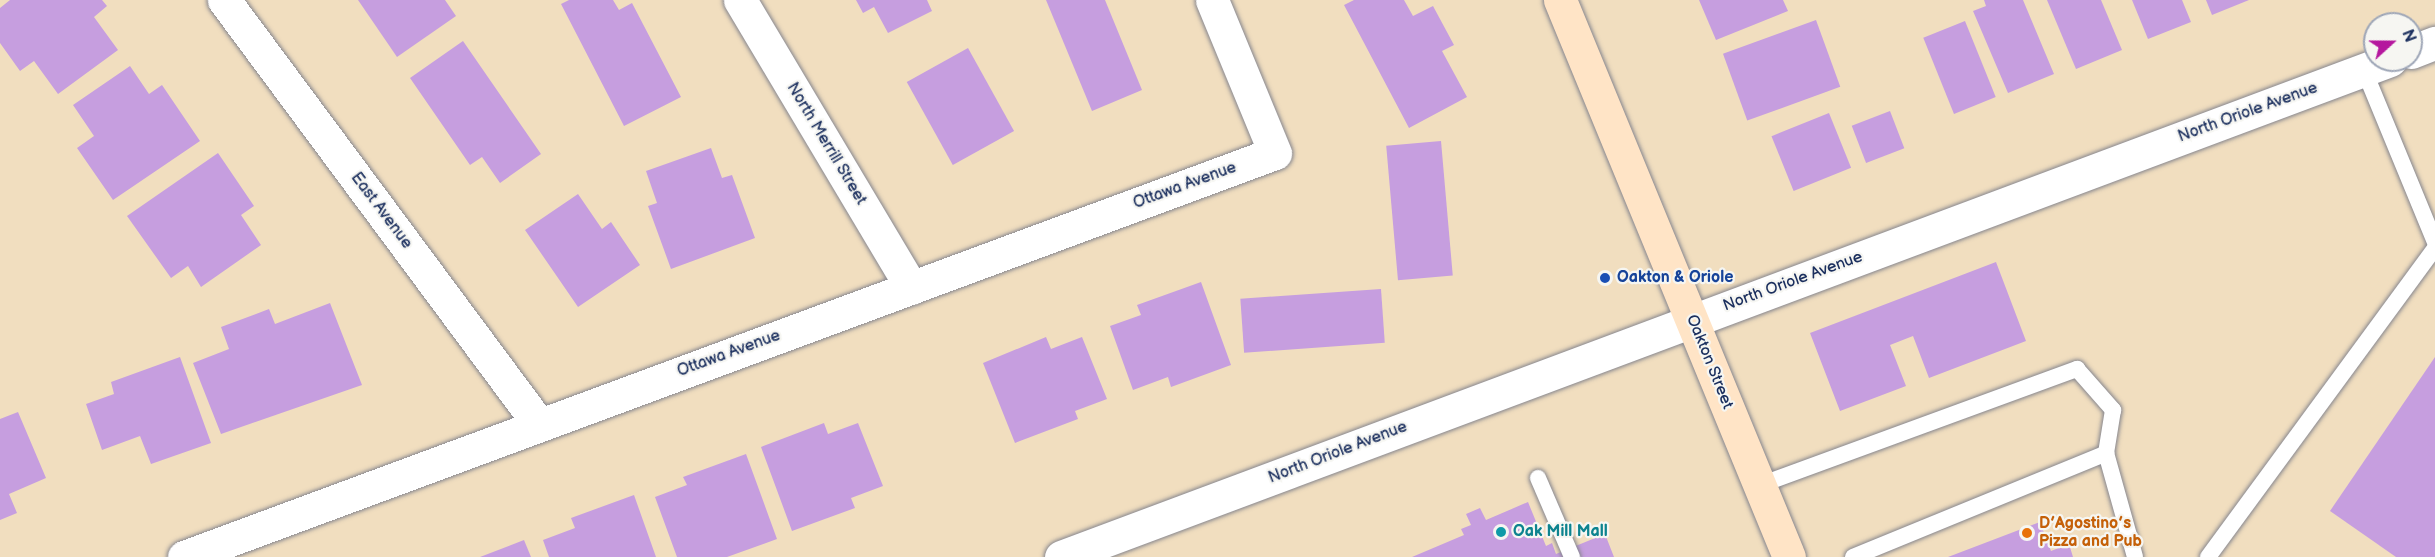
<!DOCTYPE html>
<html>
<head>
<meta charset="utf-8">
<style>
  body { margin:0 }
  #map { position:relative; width:2435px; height:557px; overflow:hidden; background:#f1debf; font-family:"Balsamiq Sans",sans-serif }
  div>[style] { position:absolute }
  .building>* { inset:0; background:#c69edf; transform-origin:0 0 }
  .roads { filter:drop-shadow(0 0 2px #86868e) drop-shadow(0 0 2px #86868e) }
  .lane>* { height:16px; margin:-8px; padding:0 8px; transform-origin:8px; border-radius:8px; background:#fff }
  .street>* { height:33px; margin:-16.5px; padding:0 16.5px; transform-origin:16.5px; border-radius:16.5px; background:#fff }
  .secondary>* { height:33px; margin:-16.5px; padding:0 16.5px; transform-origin:16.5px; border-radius:16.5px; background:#ffe4c6 }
  .dots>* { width:16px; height:16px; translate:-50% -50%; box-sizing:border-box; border:3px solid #f6f6f2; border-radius:50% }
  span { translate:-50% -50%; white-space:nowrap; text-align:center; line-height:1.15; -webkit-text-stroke:4.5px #f6f6f2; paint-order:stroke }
  .street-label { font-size:16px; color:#1b2f5e }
  .transit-label { font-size:16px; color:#164399; font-weight:700 }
  .left { translate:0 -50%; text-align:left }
  .food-label { font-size:16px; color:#c56008; font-weight:700 }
  .culture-label { font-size:16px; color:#0d838f; font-weight:700 }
  .north { position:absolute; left:2363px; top:12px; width:60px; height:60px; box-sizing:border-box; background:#f6f6f2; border:2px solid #9ea6b7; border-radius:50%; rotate:69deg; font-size:16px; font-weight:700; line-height:24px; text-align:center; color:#1b2f5e }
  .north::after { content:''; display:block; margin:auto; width:21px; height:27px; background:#b5179e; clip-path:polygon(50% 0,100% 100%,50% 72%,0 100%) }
</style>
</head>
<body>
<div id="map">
  <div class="building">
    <i style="clip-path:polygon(10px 0,102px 0,107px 6px,94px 17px,118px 50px,58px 94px,34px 61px,20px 71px,0 43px,0 8px)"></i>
    <i style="clip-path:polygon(358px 0,445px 0,456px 16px,397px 57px)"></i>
    <i style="clip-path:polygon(569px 0,613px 0,619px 10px,632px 3px,681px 97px,624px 126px,561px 4px)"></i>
    <i style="clip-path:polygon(856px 0,927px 0,932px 11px,888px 33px,874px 7px,863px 13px)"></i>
    <i style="clip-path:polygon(1046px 0,1105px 0,1142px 90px,1092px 111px)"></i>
    <i style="clip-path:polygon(1354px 0,1404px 0,1413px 16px,1433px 6px,1454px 45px,1442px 51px,1467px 97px,1409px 128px,1344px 5px)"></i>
    <i style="clip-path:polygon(1699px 0,1783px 0,1788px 11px,1716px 40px)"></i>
    <i style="clip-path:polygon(1984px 0,2023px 0,2054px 74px,2008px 93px,1973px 11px,1986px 6px)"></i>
    <i style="clip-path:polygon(2047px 0,2101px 0,2122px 50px,2076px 69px)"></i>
    <i style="clip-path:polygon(2132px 0,2182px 0,2191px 22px,2148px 39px)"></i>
    <i style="clip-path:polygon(2206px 0,2249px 0,2212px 15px)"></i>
    <i style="left:1816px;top:20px;width:71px;height:99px;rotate:70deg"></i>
    <i style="left:1965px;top:21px;width:82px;height:45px;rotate:68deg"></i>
    <i style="clip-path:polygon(463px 41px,541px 154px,500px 183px,482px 157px,470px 165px,410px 78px)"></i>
    <i style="left:968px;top:48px;width:95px;height:70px;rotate:61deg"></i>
    <i style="clip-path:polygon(130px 66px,149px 94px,162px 85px,200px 141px,113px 200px,77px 148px,94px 136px,73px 105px)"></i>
    <i style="left:1890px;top:111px;width:40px;height:41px;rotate:69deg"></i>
    <i style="left:1829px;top:113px;width:59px;height:62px;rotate:68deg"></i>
    <i style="left:1441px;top:141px;width:135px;height:55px;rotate:85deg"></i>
    <i style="clip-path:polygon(711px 148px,722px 178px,732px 175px,755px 238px,671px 269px,648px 206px,657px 203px,646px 171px)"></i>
    <i style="clip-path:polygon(218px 153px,254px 206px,241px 215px,261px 245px,201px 287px,188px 266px,171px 278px,127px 216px)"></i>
    <i style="clip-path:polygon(578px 194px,602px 229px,611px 222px,640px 265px,578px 307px,525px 230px)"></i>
    <i style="clip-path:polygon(1996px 262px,2026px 341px,1929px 378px,1913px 336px,1890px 345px,1906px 386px,1840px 411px,1810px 333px)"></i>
    <i style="clip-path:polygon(1201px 282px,1231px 365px,1171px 387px,1168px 377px,1133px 390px,1110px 326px,1141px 315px,1137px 305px)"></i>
    <i style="left:1381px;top:289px;width:54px;height:141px;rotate:86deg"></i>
    <i style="clip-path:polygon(330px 303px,362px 385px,221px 434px,193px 363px,229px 349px,221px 327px,269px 309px,275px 324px)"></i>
    <i style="clip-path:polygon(1046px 337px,1051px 349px,1082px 337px,1107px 399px,1075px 411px,1078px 419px,1015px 443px,983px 363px)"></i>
    <i style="clip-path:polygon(180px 357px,211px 443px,151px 464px,140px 436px,102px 450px,86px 404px,114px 394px,111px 382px)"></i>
    <i style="clip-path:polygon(2435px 357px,2435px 557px,2396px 557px,2330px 511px)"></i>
    <i style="clip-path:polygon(18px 412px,46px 478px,9px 494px,17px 513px,0 520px,0 419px)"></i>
    <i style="clip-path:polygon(824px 423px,828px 434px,858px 423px,883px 486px,851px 498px,855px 508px,792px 531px,761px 447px)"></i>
    <i style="clip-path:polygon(746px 454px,777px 539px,727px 557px,677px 557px,655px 497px,687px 485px,683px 477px)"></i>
    <i style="clip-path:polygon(634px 495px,656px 557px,549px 557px,543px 540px,575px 528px,571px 518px)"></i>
    <i style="clip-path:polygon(1528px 502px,1546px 546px,1552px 543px,1556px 554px,1605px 534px,1614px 557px,1412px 557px,1464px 535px,1461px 529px,1471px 525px,1466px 514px,1480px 508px,1486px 520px)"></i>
    <i style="clip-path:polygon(2040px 522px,2051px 551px,2069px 544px,2073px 557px,1948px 557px)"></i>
    <i style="clip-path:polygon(524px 540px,531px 557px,480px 557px)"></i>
  </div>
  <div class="roads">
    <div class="lane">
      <i style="left:2364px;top:70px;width:186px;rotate:67.6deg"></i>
      <i style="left:1538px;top:478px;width:86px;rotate:66.7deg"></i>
      <i style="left:1760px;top:485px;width:338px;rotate:-20.1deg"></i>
      <i style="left:2077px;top:369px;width:55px;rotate:48.7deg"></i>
      <i style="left:2113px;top:410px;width:44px;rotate:99.2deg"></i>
      <i style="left:2106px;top:453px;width:108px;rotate:74.4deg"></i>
      <i style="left:1853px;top:557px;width:274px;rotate:-22.3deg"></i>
      <i style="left:2208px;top:557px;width:383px;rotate:-53.7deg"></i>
    </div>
    <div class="street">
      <i style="left:224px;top:0;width:527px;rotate:53.41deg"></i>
      <i style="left:740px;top:0;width:335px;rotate:59.2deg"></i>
      <i style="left:2411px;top:52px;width:26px;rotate:-21deg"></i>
      <i style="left:184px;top:557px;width:1163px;rotate:-20.32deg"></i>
      <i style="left:1275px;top:153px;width:165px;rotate:-112.4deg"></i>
      <i style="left:1061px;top:557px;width:1419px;rotate:-20.5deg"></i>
    </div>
    <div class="secondary">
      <i style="left:1560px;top:0;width:602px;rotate:67.65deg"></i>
    </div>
  </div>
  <div class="dots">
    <i style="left:1605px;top:278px;background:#1a4fb4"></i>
    <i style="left:1501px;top:532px;background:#0f9aa8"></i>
    <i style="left:2027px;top:533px;background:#e8710a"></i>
  </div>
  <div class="street-label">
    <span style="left:2248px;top:113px;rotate:-20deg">North Oriole Avenue</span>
    <span style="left:826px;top:144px;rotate:59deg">North Merrill Street</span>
    <span style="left:1185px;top:186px;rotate:-20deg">Ottawa Avenue</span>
    <span style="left:381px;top:211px;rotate:53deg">East Avenue</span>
    <span style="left:1793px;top:282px;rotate:-20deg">North Oriole Avenue</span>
    <span style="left:729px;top:354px;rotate:-20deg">Ottawa Avenue</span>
    <span style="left:1709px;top:362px;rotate:68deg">Oakton Street</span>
    <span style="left:1338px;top:453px;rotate:-21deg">North Oriole Avenue</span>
  </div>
  <div class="transit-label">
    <span class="left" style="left:1617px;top:278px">Oakton &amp; Oriole</span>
  </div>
  <div class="food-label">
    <span class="left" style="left:2039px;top:533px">D’Agostino’s<br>Pizza and Pub</span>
  </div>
  <div class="culture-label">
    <span class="left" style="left:1513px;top:532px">Oak Mill Mall</span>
  </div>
  <div class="north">N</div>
</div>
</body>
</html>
